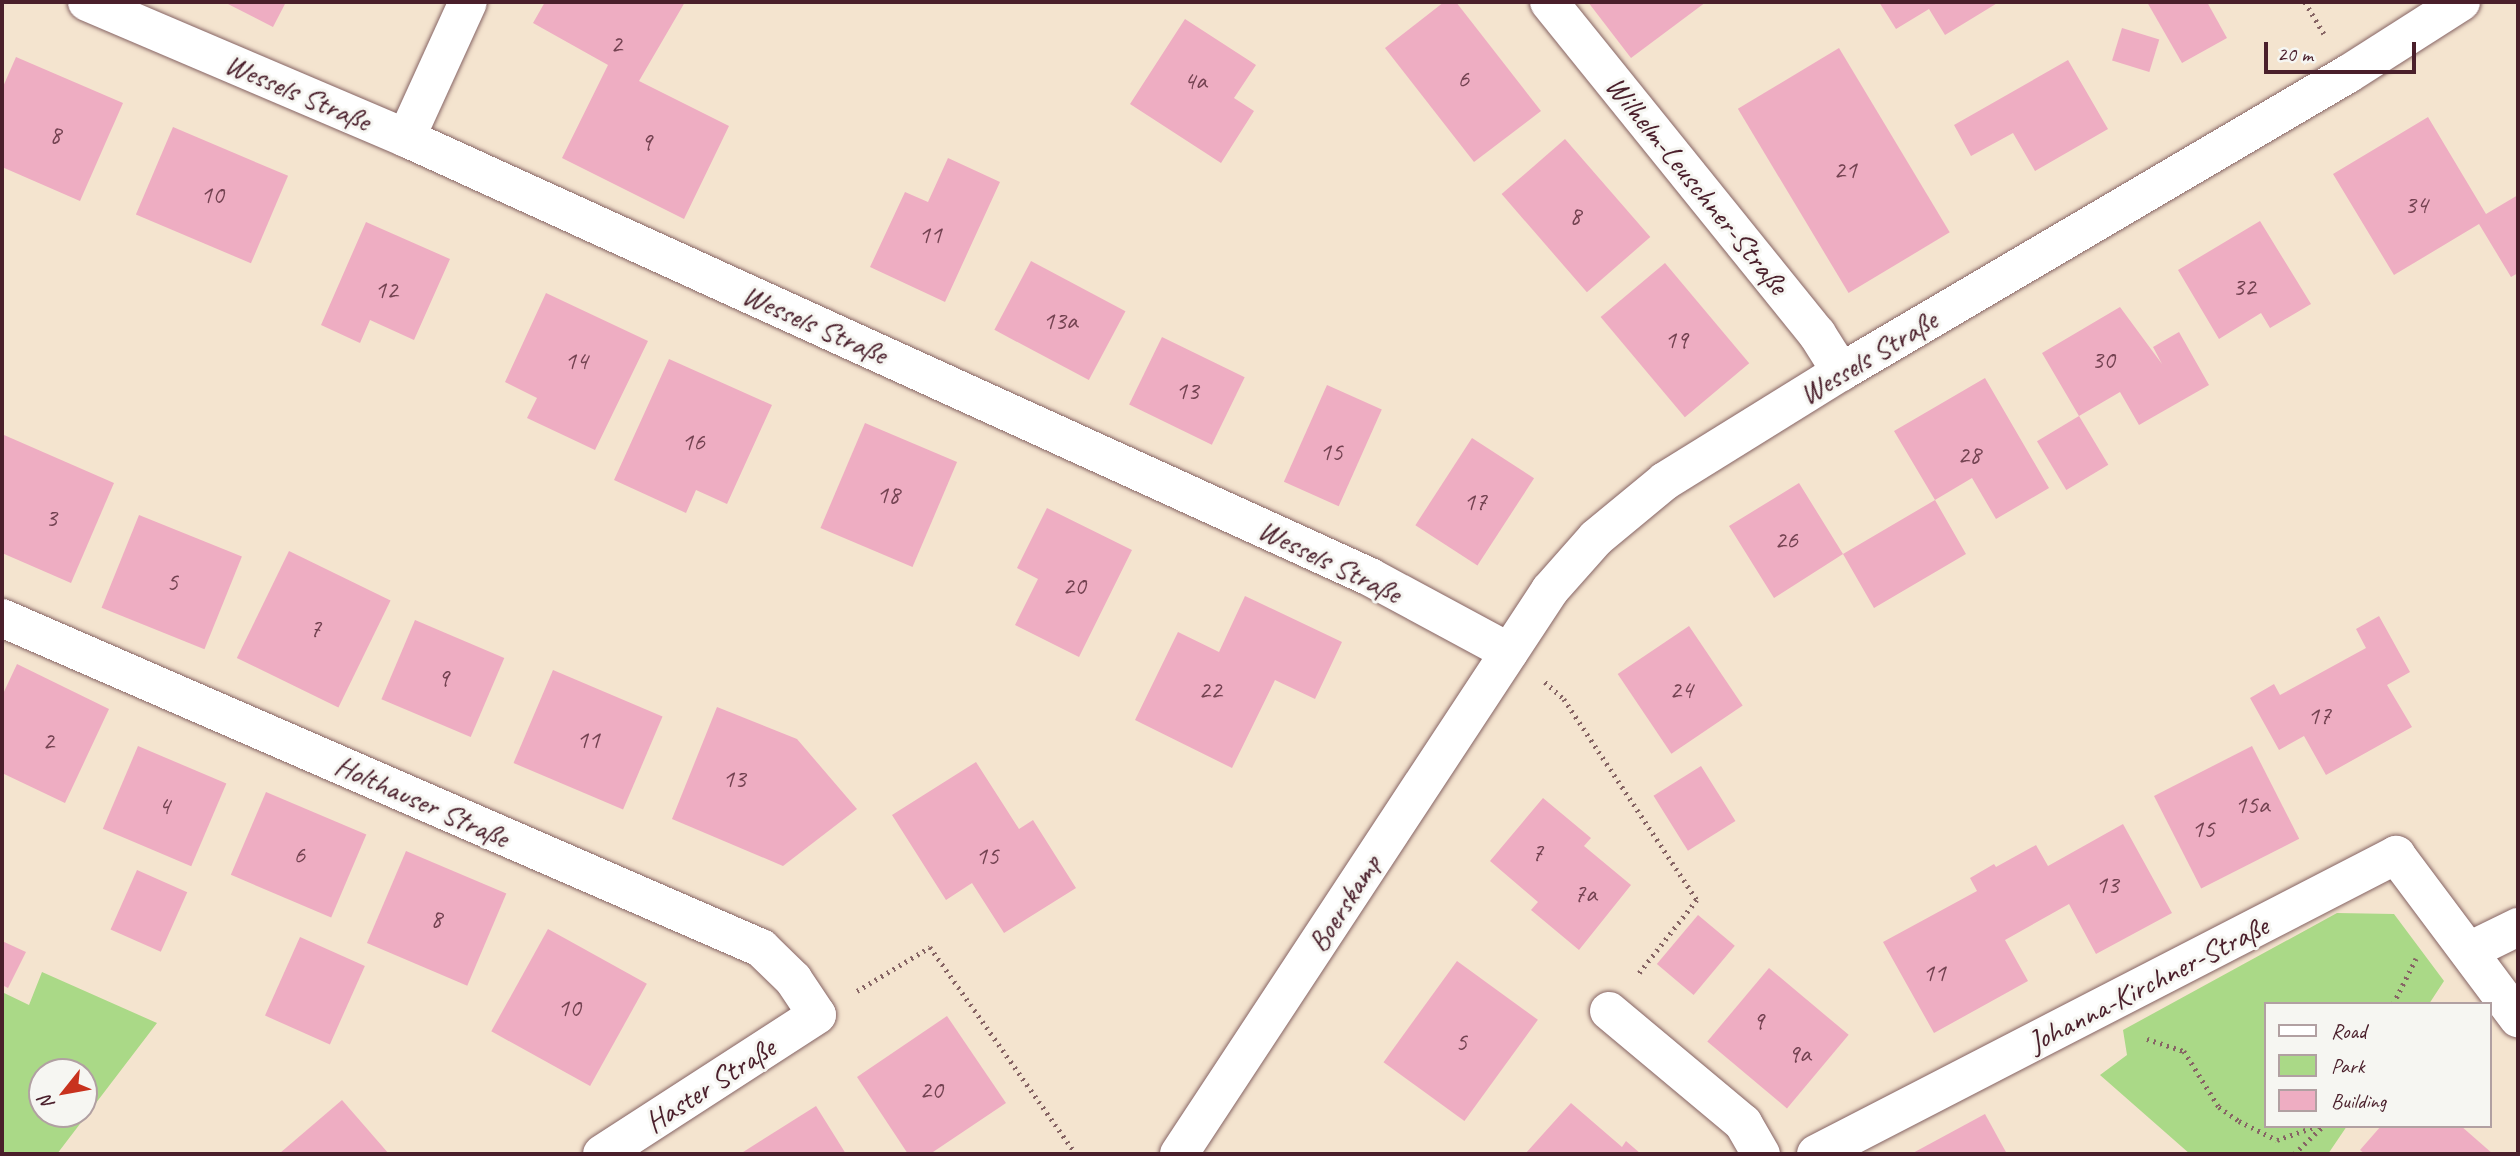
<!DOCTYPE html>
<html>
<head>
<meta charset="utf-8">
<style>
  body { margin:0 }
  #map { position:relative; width:2520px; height:1156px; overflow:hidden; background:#f4e4cf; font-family:Caveat,sans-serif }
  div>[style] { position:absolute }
  .green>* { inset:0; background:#aad987 }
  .building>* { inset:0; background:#eeadc2; transform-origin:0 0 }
  .path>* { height:4.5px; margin-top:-2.25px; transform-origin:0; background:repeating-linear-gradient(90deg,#866464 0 2px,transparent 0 7px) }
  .roads { filter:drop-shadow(0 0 2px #866464) drop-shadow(0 0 2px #866464) }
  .street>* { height:38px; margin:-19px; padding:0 19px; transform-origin:19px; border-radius:19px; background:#fff }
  span { translate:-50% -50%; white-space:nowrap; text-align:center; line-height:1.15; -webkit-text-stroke:6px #f6f6f2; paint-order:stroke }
  .number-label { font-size:26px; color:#734251 }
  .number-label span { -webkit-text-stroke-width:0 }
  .street-label { font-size:30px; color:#4a1f2b }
  .frame { position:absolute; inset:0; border:4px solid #4a1f2b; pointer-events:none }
  .legend { position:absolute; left:2264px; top:1002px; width:228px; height:126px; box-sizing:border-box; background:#f6f6f2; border:2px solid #b1a0a2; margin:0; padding:9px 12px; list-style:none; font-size:21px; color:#4a1f2b }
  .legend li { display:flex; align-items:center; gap:14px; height:35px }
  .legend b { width:35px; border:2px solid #b1a0a2 }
  .north { position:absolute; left:28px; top:1058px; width:70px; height:70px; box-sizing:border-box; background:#f6f6f2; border:2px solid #b1a0a2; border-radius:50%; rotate:239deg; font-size:19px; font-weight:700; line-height:28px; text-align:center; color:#4a1f2b }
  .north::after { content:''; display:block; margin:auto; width:24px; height:32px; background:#c8321e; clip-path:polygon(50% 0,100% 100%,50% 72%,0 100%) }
  .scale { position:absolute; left:2264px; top:42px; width:152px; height:32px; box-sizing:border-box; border:4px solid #4a1f2b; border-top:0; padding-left:9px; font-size:21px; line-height:24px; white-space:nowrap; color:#4a1f2b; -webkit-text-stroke:5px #f6f6f2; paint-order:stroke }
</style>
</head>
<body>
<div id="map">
  <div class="green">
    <i style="clip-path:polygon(2337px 913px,2394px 914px,2444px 981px,2429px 1004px,2266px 1004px,2266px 1126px,2347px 1126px,2328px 1154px,2190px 1154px,2100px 1075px,2127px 1055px,2123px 1030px)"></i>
    <i style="clip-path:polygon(evenodd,42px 972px,157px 1023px,57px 1154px,2px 1154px,2px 992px,29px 1005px,42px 972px,42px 1072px,84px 1072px,84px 1114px,42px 1114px,42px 1072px)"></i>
  </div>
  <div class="building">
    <i style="clip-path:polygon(224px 2px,286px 2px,273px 27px)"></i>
    <i style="clip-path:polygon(545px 2px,685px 2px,639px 81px,729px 126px,684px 219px,562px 158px,608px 65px,533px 23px)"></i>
    <i style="clip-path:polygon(1444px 2px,1456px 2px,1541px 111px,1474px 162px,1385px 48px)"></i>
    <i style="clip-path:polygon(1588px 2px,1706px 2px,1631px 58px)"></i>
    <i style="clip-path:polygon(1879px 2px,1999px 2px,1945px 35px,1929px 9px,1896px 29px)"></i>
    <i style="clip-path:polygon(2147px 2px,2207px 2px,2227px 38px,2182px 63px)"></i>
    <i style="clip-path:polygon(1185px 19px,1256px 65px,1234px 98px,1254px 111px,1221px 163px,1130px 104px)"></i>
    <i style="left:2122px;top:28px;width:39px;height:34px;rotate:17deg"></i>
    <i style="left:1839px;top:48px;width:215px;height:118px;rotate:59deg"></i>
    <i style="clip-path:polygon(16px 57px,123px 103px,80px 201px,2px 167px,2px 89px)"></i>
    <i style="clip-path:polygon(2068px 60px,2108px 129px,2035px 171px,2013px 133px,1971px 156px,1954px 125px)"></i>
    <i style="clip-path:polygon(2428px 117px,2486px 214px,2518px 195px,2518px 273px,2511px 277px,2479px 224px,2394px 275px,2333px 174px)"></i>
    <i style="left:173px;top:127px;width:125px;height:95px;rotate:23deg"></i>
    <i style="left:1565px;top:139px;width:130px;height:84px;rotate:49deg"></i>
    <i style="clip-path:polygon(948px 158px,1000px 182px,945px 302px,870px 267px,905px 192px,928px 202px)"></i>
    <i style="clip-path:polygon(2260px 221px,2311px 304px,2270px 328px,2261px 313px,2219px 339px,2178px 270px)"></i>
    <i style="clip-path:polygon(366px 222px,450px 259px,414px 340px,370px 320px,360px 343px,321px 325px)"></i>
    <i style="left:1031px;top:261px;width:107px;height:78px;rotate:28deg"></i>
    <i style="left:1665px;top:263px;width:131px;height:84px;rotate:50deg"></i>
    <i style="clip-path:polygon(546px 293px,648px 341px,595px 450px,527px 418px,537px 398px,505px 382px)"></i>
    <i style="clip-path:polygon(2120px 307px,2162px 364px,2153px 347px,2179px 332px,2209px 385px,2139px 425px,2120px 392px,2079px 416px,2042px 353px)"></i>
    <i style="left:1162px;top:337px;width:92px;height:75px;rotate:26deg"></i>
    <i style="clip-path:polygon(669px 359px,772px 405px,727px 504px,696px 490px,686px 513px,614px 480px)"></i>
    <i style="clip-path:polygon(1985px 378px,2049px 488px,1996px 519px,1972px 478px,1935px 500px,1966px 554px,1874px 608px,1843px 554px,1774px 598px,1729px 526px,1799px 483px,1843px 554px,1935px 500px,1894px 431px)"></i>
    <i style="left:1327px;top:385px;width:60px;height:106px;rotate:24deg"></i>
    <i style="left:2079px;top:416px;width:57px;height:49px;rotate:59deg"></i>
    <i style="left:865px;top:423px;width:100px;height:114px;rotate:23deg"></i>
    <i style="clip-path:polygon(4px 435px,114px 483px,71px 583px,2px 553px)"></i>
    <i style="left:1472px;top:438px;width:74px;height:104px;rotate:33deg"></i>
    <i style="clip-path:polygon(1047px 508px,1132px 550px,1079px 657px,1015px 625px,1038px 579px,1017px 568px)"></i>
    <i style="left:139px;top:515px;width:111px;height:100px;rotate:22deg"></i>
    <i style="left:289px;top:551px;width:113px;height:119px;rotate:26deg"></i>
    <i style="clip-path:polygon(1245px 596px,1342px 642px,1315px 699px,1275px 680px,1232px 768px,1135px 720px,1178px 632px,1219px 652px)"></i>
    <i style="clip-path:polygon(2379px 616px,2410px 672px,2387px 685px,2412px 727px,2326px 775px,2304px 736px,2279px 750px,2250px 698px,2274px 684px,2280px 695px,2366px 648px,2356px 629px)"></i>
    <i style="left:415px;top:620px;width:97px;height:86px;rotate:23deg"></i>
    <i style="left:1689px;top:626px;width:96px;height:86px;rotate:56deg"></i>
    <i style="clip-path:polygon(17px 664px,109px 709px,65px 803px,2px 773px,2px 696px)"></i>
    <i style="left:553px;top:670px;width:119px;height:101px;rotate:23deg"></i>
    <i style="clip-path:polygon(717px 707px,797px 739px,857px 809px,783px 866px,672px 819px)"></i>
    <i style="left:138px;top:746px;width:96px;height:90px;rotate:23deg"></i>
    <i style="left:2252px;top:746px;width:104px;height:110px;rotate:63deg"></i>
    <i style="clip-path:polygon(976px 762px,1019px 829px,1033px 820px,1076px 888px,1004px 933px,972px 883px,946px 900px,892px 815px)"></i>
    <i style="left:1701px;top:766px;width:65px;height:56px;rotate:58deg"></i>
    <i style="left:266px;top:792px;width:109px;height:90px;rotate:23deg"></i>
    <i style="clip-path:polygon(1543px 798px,1591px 838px,1584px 846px,1631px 885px,1579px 950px,1531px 910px,1538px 902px,1490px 861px)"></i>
    <i style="clip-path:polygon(2123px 824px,2172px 913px,2096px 954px,2069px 904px,2005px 940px,2028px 981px,1934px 1033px,1883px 942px,1977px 891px,1970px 878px,1994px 864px,1996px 867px,2036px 845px,2048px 866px)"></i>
    <i style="left:406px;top:851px;width:109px;height:100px;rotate:23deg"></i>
    <i style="left:137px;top:870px;width:55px;height:65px;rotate:24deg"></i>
    <i style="left:1698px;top:915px;width:48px;height:64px;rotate:40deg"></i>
    <i style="left:548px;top:929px;width:113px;height:117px;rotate:29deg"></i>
    <i style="left:300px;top:937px;width:71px;height:86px;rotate:24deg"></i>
    <i style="clip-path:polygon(2px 941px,26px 952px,8px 988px,2px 985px)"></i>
    <i style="left:1457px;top:961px;width:100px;height:125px;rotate:36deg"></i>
    <i style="left:1769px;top:968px;width:104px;height:96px;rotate:40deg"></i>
    <i style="clip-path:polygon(947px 1016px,1006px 1103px,930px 1154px,908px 1154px,857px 1077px)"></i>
    <i style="clip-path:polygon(342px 1100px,389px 1154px,282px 1154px,280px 1153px)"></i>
    <i style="clip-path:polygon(1571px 1103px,1622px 1147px,1626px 1141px,1641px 1154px,1525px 1154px)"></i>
    <i style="clip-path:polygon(816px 1106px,846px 1154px,740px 1154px)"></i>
    <i style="clip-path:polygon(1985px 1114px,2007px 1154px,1911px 1154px)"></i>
    <i style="clip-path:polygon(2381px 1126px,2461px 1126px,2493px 1154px,2365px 1154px,2360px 1150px)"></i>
  </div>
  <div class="path">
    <i style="left:2305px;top:2px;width:37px;rotate:59deg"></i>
    <i style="left:1545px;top:682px;width:25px;rotate:42deg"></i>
    <i style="left:1564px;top:699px;width:241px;rotate:56.5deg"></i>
    <i style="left:1697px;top:900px;width:95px;rotate:128.2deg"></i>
    <i style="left:857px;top:991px;width:85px;rotate:-31.1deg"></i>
    <i style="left:930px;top:947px;width:253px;rotate:54.8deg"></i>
    <i style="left:2393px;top:1004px;width:51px;rotate:-63.4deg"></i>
    <i style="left:2147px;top:1039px;width:39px;rotate:18deg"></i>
    <i style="left:2184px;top:1051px;width:66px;rotate:58deg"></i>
    <i style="left:2219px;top:1107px;width:24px;rotate:35deg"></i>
    <i style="left:2239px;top:1121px;width:42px;rotate:26.6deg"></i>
    <i style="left:2277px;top:1140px;width:42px;rotate:-19.3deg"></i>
    <i style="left:2294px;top:1154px;width:40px;rotate:-44deg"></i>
  </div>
  <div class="roads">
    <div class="street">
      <i style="left:87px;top:2px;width:347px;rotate:23.1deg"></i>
      <i style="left:406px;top:138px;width:1059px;rotate:24.48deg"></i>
      <i style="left:1370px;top:577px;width:158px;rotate:28.3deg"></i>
      <i style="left:1549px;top:2px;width:427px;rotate:51.1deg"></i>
      <i style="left:1817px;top:334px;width:45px;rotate:57.7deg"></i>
      <i style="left:406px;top:138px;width:149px;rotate:-65.5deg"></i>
      <i style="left:2px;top:618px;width:828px;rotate:23.5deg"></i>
      <i style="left:761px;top:948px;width:45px;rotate:44.1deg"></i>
      <i style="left:793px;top:979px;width:43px;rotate:56.3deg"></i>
      <i style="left:817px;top:1015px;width:256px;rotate:147.1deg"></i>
      <i style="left:2469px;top:951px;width:55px;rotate:-26.1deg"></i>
      <i style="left:1609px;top:1011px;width:175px;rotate:39.9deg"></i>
      <i style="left:1743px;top:1123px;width:36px;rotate:60deg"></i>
      <i style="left:1179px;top:1154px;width:675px;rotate:-56.66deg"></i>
      <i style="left:1550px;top:590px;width:69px;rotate:-48.5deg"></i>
      <i style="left:1596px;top:538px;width:89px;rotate:-39.6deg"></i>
      <i style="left:1665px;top:481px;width:207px;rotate:-31.8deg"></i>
      <i style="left:1841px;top:372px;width:588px;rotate:-30.45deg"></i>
      <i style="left:2348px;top:74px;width:134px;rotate:-32.5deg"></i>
      <i style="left:1816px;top:1154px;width:653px;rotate:-27.27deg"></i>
      <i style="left:2396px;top:855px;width:204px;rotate:53.2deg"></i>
    </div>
  </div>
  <div class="number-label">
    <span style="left:616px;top:44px">2</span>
    <span style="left:1463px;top:79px">6</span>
    <span style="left:1195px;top:81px">4a</span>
    <span style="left:55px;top:135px">8</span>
    <span style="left:646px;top:142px">9</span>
    <span style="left:1845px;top:170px">21</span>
    <span style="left:212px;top:195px">10</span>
    <span style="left:2416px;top:205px">34</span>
    <span style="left:1575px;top:216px">8</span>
    <span style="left:930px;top:235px">11</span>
    <span style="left:2244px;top:287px">32</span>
    <span style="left:386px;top:290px">12</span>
    <span style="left:1060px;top:321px">13a</span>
    <span style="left:1676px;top:340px">19</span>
    <span style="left:2103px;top:360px">30</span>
    <span style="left:576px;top:361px">14</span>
    <span style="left:1187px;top:391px">13</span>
    <span style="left:693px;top:442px">16</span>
    <span style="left:1331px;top:452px">15</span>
    <span style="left:1969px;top:455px">28</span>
    <span style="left:888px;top:495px">18</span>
    <span style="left:1475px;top:502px">17</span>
    <span style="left:51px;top:518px">3</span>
    <span style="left:1786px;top:540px">26</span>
    <span style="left:172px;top:582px">5</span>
    <span style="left:1074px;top:586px">20</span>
    <span style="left:315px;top:629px">7</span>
    <span style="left:443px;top:678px">9</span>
    <span style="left:1210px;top:690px">22</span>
    <span style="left:1681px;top:690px">24</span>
    <span style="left:2319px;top:716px">17</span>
    <span style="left:588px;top:740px">11</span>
    <span style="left:48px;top:741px">2</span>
    <span style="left:734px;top:779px">13</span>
    <span style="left:2252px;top:805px">15a</span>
    <span style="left:164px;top:806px">4</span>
    <span style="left:2203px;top:829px">15</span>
    <span style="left:1537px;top:853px">7</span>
    <span style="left:299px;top:855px">6</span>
    <span style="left:987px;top:856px">15</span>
    <span style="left:2107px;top:885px">13</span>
    <span style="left:1585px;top:894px">7a</span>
    <span style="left:436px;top:919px">8</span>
    <span style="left:1934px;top:973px">11</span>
    <span style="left:569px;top:1008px">10</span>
    <span style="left:1758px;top:1021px">9</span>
    <span style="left:1461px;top:1042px">5</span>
    <span style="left:1799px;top:1054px">9a</span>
    <span style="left:931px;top:1090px">20</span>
  </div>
  <div class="street-label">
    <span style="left:298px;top:92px;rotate:23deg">Wessels Straße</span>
    <span style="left:1697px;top:185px;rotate:51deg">Wilhelm-Leuschner-Straße</span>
    <span style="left:815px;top:324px;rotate:24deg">Wessels Straße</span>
    <span style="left:1868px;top:357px;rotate:-31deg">Wessels Straße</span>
    <span style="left:1330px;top:561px;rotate:26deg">Wessels Straße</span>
    <span style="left:422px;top:801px;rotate:24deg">Holthauser Straße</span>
    <span style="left:1344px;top:903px;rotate:-57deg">Boerskamp</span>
    <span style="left:2148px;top:984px;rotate:-27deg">Johanna-Kirchner-Straße</span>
    <span style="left:710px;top:1085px;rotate:-33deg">Haster Straße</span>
  </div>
  <div class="frame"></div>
  <ul class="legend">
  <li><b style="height:9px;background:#fff"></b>Road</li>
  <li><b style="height:19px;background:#aad987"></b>Park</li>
  <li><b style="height:19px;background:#eeadc2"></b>Building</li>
  </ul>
  <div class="north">N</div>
  <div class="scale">20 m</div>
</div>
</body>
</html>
